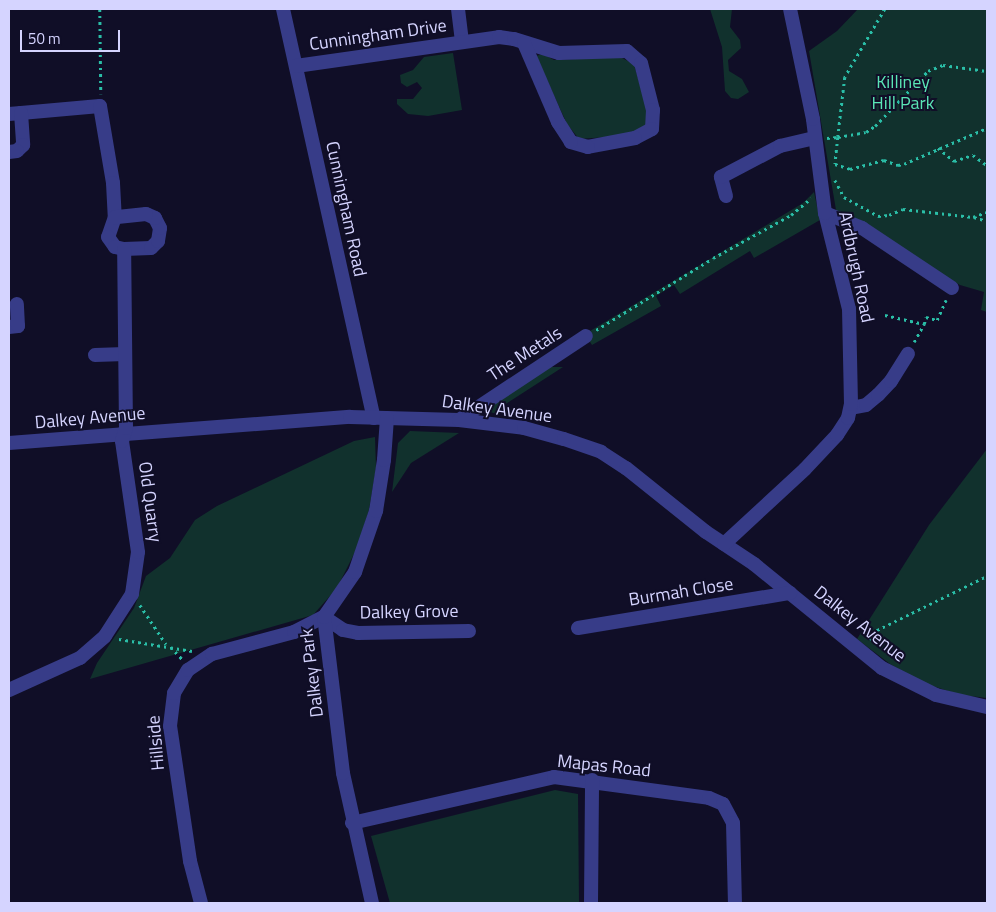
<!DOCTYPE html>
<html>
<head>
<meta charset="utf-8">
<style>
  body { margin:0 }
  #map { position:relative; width:996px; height:912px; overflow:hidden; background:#100e27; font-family:"Titillium Web",sans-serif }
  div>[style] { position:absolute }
  .green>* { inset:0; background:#11312d }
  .path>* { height:2.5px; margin-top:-1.25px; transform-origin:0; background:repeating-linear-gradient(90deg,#2abea7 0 2.5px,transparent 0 6.5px) }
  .minor>* { height:14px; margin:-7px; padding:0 7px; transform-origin:7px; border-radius:7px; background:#373c88 }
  span { translate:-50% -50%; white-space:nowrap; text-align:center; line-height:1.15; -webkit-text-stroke:4px #100e27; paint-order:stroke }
  .street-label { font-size:18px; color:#d5d4ff }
  .park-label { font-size:18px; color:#5ae5b5 }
  .frame { position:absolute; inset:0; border:10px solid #d5d4ff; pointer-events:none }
  .scale { position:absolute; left:20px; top:30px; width:100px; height:22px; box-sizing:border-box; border:2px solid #d5d4ff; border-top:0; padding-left:6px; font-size:15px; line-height:18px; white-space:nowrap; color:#d5d4ff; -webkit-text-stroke:4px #100e27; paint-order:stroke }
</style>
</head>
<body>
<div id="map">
  <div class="green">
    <i style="clip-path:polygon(710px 9px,732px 9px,730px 27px,740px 40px,741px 48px,728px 60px,729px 71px,742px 79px,749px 92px,738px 99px,731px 98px,725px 91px,722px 47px)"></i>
    <i style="clip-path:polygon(858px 9px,987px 9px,987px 312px,981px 310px,984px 292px,960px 285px,836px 210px,809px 51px,837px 31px)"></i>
    <i style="clip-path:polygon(453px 53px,462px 110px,428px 116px,408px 114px,397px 104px,397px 99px,413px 99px,422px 88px,417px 82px,407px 87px,401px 83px,400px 75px,413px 70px,424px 57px)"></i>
    <i style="clip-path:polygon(543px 54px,554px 60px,620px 57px,634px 64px,649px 118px,646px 128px,621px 136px,579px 139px,567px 124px,536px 56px)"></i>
    <i style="clip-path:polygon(814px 192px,820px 220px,754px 258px,750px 251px,680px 294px,674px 285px,656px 296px,661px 306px,592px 345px,585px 334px,803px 203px)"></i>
    <i style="clip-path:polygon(549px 367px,563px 367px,498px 409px,497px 414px,486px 411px,486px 405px)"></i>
    <i style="clip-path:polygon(410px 431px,459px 433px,411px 463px,392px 492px,398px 443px)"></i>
    <i style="clip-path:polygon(375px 437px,376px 468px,369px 510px,357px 548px,337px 588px,313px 615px,90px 679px,97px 663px,134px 608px,146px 576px,170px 558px,195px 520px,217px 506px,354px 441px)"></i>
    <i style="clip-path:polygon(987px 449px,987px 698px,961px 695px,926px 684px,890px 664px,857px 639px,929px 525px)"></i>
    <i style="clip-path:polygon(555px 790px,578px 794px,579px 903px,390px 903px,371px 836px)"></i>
  </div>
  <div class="path">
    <i style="left:100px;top:9px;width:85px;rotate:89.3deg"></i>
    <i style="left:885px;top:9px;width:79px;rotate:120.5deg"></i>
    <i style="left:845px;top:77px;width:60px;rotate:96.7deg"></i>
    <i style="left:838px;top:137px;width:28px;rotate:-10deg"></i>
    <i style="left:866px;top:132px;width:11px;rotate:-34deg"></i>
    <i style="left:875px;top:126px;width:76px;rotate:-46.1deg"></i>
    <i style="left:928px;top:71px;width:16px;rotate:-22deg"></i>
    <i style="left:943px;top:65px;width:44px;rotate:7.8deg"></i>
    <i style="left:827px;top:138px;width:11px;rotate:-5deg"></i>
    <i style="left:838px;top:137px;width:27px;rotate:96deg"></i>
    <i style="left:835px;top:164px;width:16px;rotate:18deg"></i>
    <i style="left:850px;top:169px;width:35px;rotate:-15deg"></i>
    <i style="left:884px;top:160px;width:15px;rotate:20deg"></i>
    <i style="left:898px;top:165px;width:6px;rotate:-9deg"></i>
    <i style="left:904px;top:164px;width:90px;rotate:-23.4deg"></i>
    <i style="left:938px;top:148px;width:21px;rotate:39deg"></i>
    <i style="left:954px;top:161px;width:20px;rotate:-18deg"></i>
    <i style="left:973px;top:155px;width:17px;rotate:36deg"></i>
    <i style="left:835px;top:180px;width:19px;rotate:62deg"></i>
    <i style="left:844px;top:197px;width:39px;rotate:29deg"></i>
    <i style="left:878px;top:216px;width:11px;rotate:-5deg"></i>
    <i style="left:889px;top:215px;width:15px;rotate:-23deg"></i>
    <i style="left:903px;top:209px;width:70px;rotate:6.5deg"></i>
    <i style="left:973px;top:217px;width:15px;rotate:-20deg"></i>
    <i style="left:974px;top:217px;width:14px;rotate:17deg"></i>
    <i style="left:885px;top:315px;width:40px;rotate:13deg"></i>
    <i style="left:924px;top:324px;width:7px;rotate:-74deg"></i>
    <i style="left:926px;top:317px;width:11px;rotate:15deg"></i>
    <i style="left:937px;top:320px;width:22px;rotate:-66deg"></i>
    <i style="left:596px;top:330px;width:137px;rotate:-31.6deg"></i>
    <i style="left:713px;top:258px;width:89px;rotate:-28.9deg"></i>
    <i style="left:791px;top:215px;width:26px;rotate:-40deg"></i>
    <i style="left:914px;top:342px;width:21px;rotate:-61deg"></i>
    <i style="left:140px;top:605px;width:47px;rotate:56.3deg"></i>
    <i style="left:119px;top:639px;width:74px;rotate:9.3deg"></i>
    <i style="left:869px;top:640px;width:7px;rotate:-74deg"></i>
    <i style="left:871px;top:633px;width:129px;rotate:-26.2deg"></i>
    <i style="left:171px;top:647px;width:16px;rotate:47deg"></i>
  </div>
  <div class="minor">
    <i style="left:283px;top:9px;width:419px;rotate:77.5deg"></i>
    <i style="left:458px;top:9px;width:33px;rotate:83deg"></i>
    <i style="left:296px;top:66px;width:205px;rotate:-8.1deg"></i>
    <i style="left:499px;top:37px;width:15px;rotate:8deg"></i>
    <i style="left:514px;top:39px;width:47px;rotate:17.3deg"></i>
    <i style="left:559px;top:53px;width:68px;rotate:-1.7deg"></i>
    <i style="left:627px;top:51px;width:18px;rotate:41deg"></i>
    <i style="left:641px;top:63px;width:49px;rotate:75.7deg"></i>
    <i style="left:653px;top:110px;width:19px;rotate:93deg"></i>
    <i style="left:652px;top:129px;width:19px;rotate:152deg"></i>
    <i style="left:635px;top:138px;width:48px;rotate:169.2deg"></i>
    <i style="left:588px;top:147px;width:18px;rotate:-164deg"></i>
    <i style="left:571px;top:142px;width:24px;rotate:-123deg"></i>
    <i style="left:558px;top:122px;width:86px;rotate:-113.3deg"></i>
    <i style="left:21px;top:113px;width:79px;rotate:-5.1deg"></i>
    <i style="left:100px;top:106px;width:78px;rotate:80.4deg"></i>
    <i style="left:113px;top:183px;width:34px;rotate:87deg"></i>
    <i style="left:115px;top:217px;width:21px;rotate:109deg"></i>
    <i style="left:108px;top:237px;width:12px;rotate:55deg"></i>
    <i style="left:115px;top:247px;width:9px;rotate:13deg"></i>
    <i style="left:124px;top:249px;width:27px;rotate:-2deg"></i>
    <i style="left:151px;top:248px;width:10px;rotate:-45deg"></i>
    <i style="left:158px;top:241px;width:13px;rotate:-81deg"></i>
    <i style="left:160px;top:228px;width:11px;rotate:-117deg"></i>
    <i style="left:155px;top:218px;width:10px;rotate:-156deg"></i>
    <i style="left:146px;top:214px;width:31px;rotate:174deg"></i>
    <i style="left:9px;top:114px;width:12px;rotate:-5deg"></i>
    <i style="left:21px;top:113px;width:32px;rotate:86deg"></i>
    <i style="left:23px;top:145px;width:8px;rotate:135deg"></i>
    <i style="left:17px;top:151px;width:8px;rotate:173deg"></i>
    <i style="left:726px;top:196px;width:20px;rotate:-105deg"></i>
    <i style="left:721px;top:177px;width:67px;rotate:-27.7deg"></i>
    <i style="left:780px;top:146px;width:36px;rotate:-13deg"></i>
    <i style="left:825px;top:213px;width:40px;rotate:22deg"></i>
    <i style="left:862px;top:228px;width:108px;rotate:33.7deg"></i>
    <i style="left:9px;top:327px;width:9px;rotate:-6deg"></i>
    <i style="left:18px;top:326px;width:22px;rotate:-93deg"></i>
    <i style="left:95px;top:355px;width:30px;rotate:-2deg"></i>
    <i style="left:851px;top:408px;width:15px;rotate:-11deg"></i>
    <i style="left:866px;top:405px;width:16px;rotate:-40deg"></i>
    <i style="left:878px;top:395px;width:19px;rotate:-47deg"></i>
    <i style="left:891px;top:381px;width:32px;rotate:-58deg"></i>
    <i style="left:459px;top:420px;width:152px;rotate:-33.5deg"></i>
    <i style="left:9px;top:443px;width:342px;rotate:-4.4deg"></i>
    <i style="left:350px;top:417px;width:109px;rotate:1.6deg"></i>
    <i style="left:459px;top:420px;width:65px;rotate:7deg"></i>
    <i style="left:524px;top:428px;width:41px;rotate:15.4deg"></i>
    <i style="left:564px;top:439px;width:39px;rotate:19deg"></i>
    <i style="left:601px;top:452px;width:30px;rotate:33deg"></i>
    <i style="left:626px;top:468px;width:102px;rotate:38.7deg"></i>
    <i style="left:706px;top:532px;width:58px;rotate:33.7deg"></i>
    <i style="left:754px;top:564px;width:165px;rotate:39.1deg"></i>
    <i style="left:882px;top:668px;width:60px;rotate:26.6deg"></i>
    <i style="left:936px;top:695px;width:52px;rotate:13.2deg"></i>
    <i style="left:724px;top:544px;width:110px;rotate:-42.8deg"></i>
    <i style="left:805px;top:469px;width:47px;rotate:-46.7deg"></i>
    <i style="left:837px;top:435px;width:20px;rotate:-57deg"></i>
    <i style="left:848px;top:418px;width:14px;rotate:-78deg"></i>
    <i style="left:851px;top:404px;width:95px;rotate:-91.2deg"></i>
    <i style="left:849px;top:309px;width:99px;rotate:-104deg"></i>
    <i style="left:825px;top:213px;width:95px;rotate:-97.3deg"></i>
    <i style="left:813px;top:119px;width:112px;rotate:-101.8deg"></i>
    <i style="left:578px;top:628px;width:215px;rotate:-9.4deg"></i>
    <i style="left:9px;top:690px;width:78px;rotate:-24.3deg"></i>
    <i style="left:80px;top:658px;width:33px;rotate:-41deg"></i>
    <i style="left:105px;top:636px;width:50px;rotate:-57.3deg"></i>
    <i style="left:132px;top:594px;width:42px;rotate:-81.9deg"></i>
    <i style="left:138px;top:552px;width:112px;rotate:-98.2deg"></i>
    <i style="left:122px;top:441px;width:14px;rotate:-73deg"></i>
    <i style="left:126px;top:428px;width:179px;rotate:-90.6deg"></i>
    <i style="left:352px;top:823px;width:207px;rotate:-12.8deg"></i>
    <i style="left:554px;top:777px;width:156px;rotate:7.7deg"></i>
    <i style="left:709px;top:798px;width:15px;rotate:23deg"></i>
    <i style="left:723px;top:804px;width:21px;rotate:62deg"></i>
    <i style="left:733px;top:823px;width:80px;rotate:88.6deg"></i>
    <i style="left:201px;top:903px;width:43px;rotate:-104.7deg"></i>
    <i style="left:190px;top:861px;width:136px;rotate:-98.4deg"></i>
    <i style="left:170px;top:726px;width:33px;rotate:-83deg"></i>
    <i style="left:174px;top:693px;width:27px;rotate:-59deg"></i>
    <i style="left:188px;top:670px;width:29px;rotate:-34deg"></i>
    <i style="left:212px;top:654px;width:85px;rotate:-15deg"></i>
    <i style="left:294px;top:632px;width:34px;rotate:-27deg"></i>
    <i style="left:324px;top:617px;width:23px;rotate:34deg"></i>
    <i style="left:343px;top:630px;width:15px;rotate:11deg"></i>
    <i style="left:358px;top:633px;width:111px;rotate:-1deg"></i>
    <i style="left:372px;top:903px;width:133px;rotate:-102.6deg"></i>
    <i style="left:343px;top:773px;width:157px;rotate:-96.9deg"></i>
    <i style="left:324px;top:617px;width:55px;rotate:-55.4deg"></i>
    <i style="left:355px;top:572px;width:65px;rotate:-71deg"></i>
    <i style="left:376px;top:511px;width:52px;rotate:-81.1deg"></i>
    <i style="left:384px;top:460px;width:42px;rotate:-85.9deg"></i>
    <i style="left:591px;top:903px;width:123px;rotate:-89.5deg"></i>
  </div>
  <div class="street-label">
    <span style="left:378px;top:35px;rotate:-8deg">Cunningham Drive</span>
    <span style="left:346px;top:209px;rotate:78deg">Cunningham Road</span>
    <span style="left:856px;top:267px;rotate:78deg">Ardbrugh Road</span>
    <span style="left:525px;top:354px;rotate:-33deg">The Metals</span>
    <span style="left:497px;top:409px;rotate:8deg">Dalkey Avenue</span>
    <span style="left:90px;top:418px;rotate:-5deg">Dalkey Avenue</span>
    <span style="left:150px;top:502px;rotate:82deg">Old Quarry</span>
    <span style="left:681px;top:592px;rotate:-9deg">Burmah Close</span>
    <span style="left:409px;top:612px;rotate:-1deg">Dalkey Grove</span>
    <span style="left:860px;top:624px;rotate:38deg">Dalkey Avenue</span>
    <span style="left:312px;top:673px;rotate:-97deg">Dalkey Park</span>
    <span style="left:156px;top:743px;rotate:-95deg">Hillside</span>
    <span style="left:604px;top:766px;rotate:6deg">Mapas Road</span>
  </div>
  <div class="park-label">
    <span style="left:903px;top:93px">Killiney<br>Hill Park</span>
  </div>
  <div class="frame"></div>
  <div class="scale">50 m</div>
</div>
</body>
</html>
